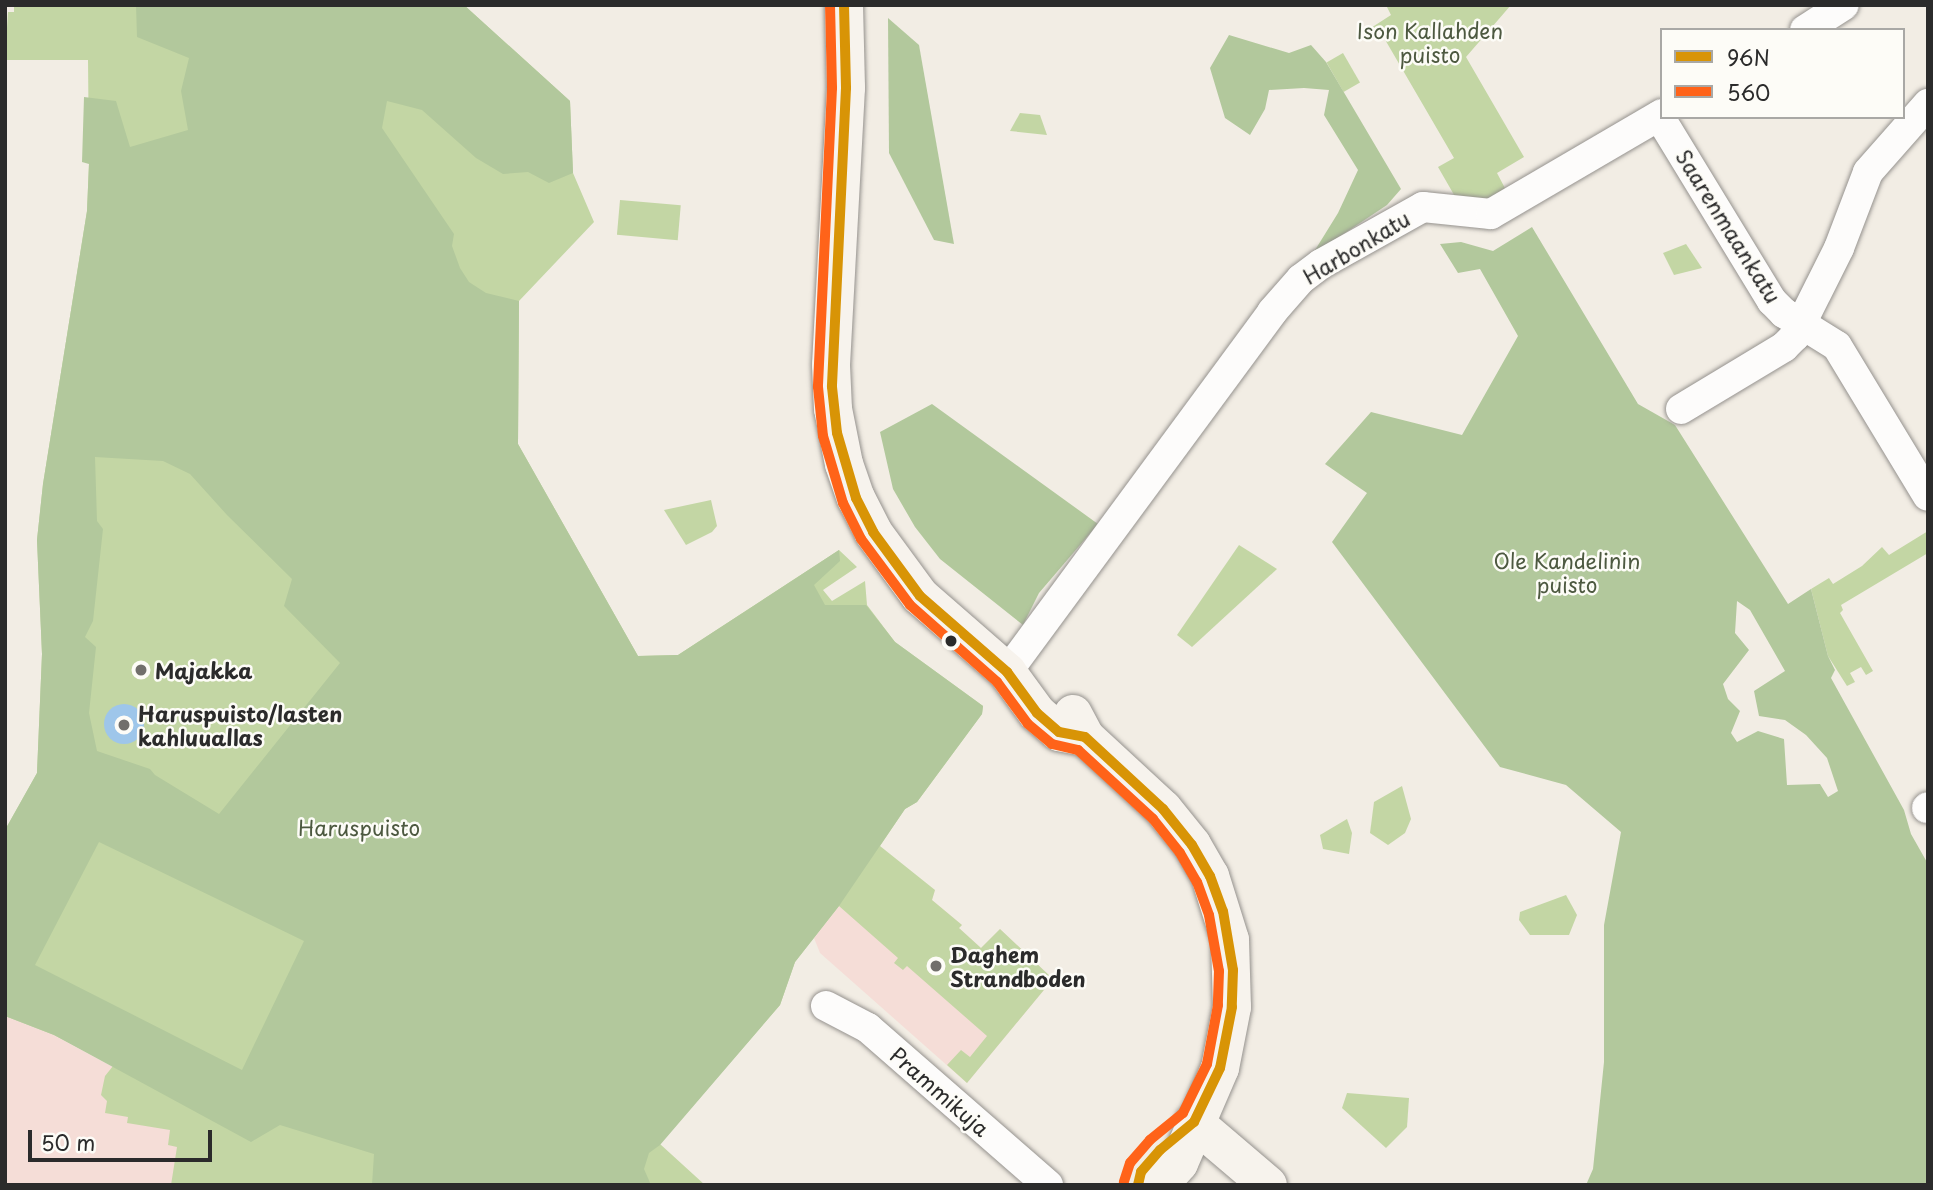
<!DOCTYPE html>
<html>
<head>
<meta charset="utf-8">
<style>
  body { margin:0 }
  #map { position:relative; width:1933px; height:1190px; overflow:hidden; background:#f2ede4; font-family:"Playpen Sans",sans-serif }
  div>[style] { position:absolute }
  .built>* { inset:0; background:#f5ddd7 }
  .green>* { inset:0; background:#c3d6a4; transform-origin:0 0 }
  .forest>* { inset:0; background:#b2c89c }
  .water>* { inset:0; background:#9ec6ea }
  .round { border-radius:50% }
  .roads { filter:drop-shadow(0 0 2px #95928e) drop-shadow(0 0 2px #95928e) }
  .street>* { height:30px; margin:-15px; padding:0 15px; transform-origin:15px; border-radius:15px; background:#fdfcfb }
  .secondary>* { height:38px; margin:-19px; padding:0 19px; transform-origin:19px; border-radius:19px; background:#f7f3ed }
  .bus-1>* { height:10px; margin:-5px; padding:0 5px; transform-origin:5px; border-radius:5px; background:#d89406 }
  .bus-2>* { height:10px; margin:-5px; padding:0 5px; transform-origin:5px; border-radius:5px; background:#ff6319 }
  .dots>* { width:19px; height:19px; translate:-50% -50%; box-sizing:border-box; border:4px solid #fdfcf7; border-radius:50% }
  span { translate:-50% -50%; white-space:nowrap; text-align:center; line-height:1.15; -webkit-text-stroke:5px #fdfcf7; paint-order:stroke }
  .park-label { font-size:21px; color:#4d5940 }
  .street-label { font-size:21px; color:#2b2b2b }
  .poi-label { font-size:21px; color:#2b2b2b; font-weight:700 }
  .left { translate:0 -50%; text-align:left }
  .frame { position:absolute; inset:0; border:7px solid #2b2b2b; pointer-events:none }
  .legend { position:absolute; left:1660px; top:28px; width:245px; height:91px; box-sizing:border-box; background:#fdfcf7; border:2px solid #a9a8a5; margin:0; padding:9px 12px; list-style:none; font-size:21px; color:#2b2b2b }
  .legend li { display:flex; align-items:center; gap:14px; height:35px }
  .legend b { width:35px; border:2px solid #a9a8a5 }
  .scale { position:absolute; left:28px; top:1130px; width:184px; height:32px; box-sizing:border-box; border:4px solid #2b2b2b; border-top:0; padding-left:9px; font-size:21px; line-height:24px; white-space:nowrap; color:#2b2b2b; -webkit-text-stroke:5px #fdfcf7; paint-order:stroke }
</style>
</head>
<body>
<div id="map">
  <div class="built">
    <i style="clip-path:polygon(935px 890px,932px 900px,962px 925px,959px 928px,981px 948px,1000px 929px,1053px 979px,967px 1083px,820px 953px,814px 938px,839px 906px)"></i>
    <i style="clip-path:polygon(5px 1016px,54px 1035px,251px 1142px,243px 1185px,5px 1185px)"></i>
  </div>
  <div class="green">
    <i style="clip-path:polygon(14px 5px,464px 5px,570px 101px,573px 173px,594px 222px,519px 301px,518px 444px,638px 656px,678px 655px,839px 550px,857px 567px,823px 590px,832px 601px,865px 581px,867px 605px,895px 642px,983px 706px,982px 714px,917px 802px,905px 809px,880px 846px,935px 890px,932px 900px,962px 925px,959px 928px,981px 948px,1000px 929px,1053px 979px,967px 1083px,947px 1065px,961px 1050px,970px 1057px,987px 1036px,907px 966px,903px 970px,894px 963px,898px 958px,839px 906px,795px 962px,780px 1005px,660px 1144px,705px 1185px,171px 1185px,177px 1147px,168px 1145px,170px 1130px,127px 1123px,128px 1117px,105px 1113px,107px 1101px,101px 1095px,105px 1076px,113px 1066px,54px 1035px,5px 1016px,5px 830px,37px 773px,42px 654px,37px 540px,43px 484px,87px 211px,89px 163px,88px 60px,5px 60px,8px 12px,14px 12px)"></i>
    <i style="clip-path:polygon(1386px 5px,1511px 5px,1466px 57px,1524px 157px,1497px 173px,1507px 192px,1485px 204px,1457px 200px,1438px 167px,1454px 158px,1380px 31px,1366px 39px,1360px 35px,1391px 15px)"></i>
    <i style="left:1343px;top:53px;width:34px;height:19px;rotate:60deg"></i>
    <i style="clip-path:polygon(1020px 113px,1040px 115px,1047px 135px,1010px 131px)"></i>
    <i style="left:620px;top:200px;width:61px;height:35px;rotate:5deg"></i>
    <i style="clip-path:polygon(1686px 244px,1702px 268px,1674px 275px,1663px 253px)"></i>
    <i style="clip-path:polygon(711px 500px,717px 526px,712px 532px,686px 545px,664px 510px)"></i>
    <i style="clip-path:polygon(1928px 531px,1928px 553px,1841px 605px,1843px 610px,1840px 613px,1873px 671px,1866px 675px,1861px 667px,1850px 673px,1855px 682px,1847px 686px,1828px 656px,1811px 589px,1829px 578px,1833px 584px,1862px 566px,1882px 547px,1889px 555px)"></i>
    <i style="clip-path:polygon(1239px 545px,1277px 569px,1192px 647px,1177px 635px)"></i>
    <i style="clip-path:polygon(1402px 786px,1411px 819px,1405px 833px,1388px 845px,1370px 833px,1374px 802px)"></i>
    <i style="clip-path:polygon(1347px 819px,1352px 833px,1349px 854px,1323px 849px,1320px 835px)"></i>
    <i style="clip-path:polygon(1566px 895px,1577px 915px,1569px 935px,1530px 935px,1519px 920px,1520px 912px)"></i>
    <i style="clip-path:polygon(1347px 1093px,1409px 1098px,1407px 1127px,1386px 1148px,1342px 1108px)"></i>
  </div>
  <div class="forest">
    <i style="clip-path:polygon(evenodd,136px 5px,464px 5px,570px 101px,573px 173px,549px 183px,528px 172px,503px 174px,476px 158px,422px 110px,387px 101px,382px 128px,454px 234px,452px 246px,460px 268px,469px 282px,486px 293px,519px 301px,518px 444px,638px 656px,678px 655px,839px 550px,840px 561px,814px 585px,825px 605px,866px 605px,895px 642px,983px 706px,982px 714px,917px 802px,905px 809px,839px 906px,795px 962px,780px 1005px,660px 1145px,649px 1153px,644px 1169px,651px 1185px,372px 1185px,374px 1154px,280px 1125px,251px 1142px,54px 1035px,5px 1016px,5px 830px,37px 773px,42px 654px,37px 540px,43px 484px,87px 211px,89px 164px,82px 162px,84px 97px,116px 101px,130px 147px,188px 130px,181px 91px,189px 58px,137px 37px,136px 5px,95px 457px,163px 461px,190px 474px,227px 515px,292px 579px,284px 606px,340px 663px,219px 814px,155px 775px,150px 769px,97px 751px,89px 713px,96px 647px,85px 637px,93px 621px,103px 529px,97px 521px,95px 457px,136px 5px,99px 842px,304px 941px,242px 1070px,35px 965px,99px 842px)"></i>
    <i style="clip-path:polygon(888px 18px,919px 45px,954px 244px,934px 240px,889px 153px)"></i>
    <i style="clip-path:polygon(1229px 35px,1289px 53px,1311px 45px,1326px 62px,1401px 189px,1387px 205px,1312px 255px,1338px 213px,1358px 170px,1324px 115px,1329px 90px,1304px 88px,1269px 90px,1265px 109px,1250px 135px,1225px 118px,1210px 68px)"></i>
    <i style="clip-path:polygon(evenodd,1532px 227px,1638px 404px,1675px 425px,1788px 604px,1811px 589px,1828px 656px,1835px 670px,1831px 678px,1904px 810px,1911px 834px,1928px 864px,1928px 1185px,1586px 1185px,1593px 1169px,1604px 1062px,1604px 925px,1621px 832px,1566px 785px,1500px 767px,1332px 542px,1367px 493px,1325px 464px,1371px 412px,1462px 435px,1518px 336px,1480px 269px,1458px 273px,1440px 244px,1461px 242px,1493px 251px,1532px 227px,1737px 601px,1750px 610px,1785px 671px,1754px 691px,1759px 716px,1785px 720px,1806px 735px,1827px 758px,1838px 791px,1828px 797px,1820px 784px,1787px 785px,1784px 739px,1758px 731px,1737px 742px,1731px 733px,1740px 711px,1728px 699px,1723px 684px,1749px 650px,1735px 633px,1737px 601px)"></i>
    <i style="clip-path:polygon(932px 404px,1098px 524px,1039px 593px,1023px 625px,940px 559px,915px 527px,893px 489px,880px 432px)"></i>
  </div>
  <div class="water">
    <i class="round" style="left:104px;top:704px;width:40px;height:40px"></i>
  </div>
  <div class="roads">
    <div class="street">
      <i style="left:1805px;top:30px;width:46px;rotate:-32.7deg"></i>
      <i style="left:1659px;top:116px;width:217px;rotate:58.6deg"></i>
      <i style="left:1772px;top:301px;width:17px;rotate:45deg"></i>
      <i style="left:1784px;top:313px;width:62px;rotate:31.9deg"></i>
      <i style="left:1837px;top:346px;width:175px;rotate:58.8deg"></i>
      <i style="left:1681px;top:409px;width:120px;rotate:-31deg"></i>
      <i style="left:1784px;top:347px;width:16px;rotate:-45deg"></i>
      <i style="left:1795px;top:336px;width:98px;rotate:-63.4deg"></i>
      <i style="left:1839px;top:248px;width:81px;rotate:-69.1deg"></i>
      <i style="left:1868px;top:172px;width:91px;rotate:-48.6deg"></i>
      <i style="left:1007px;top:672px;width:447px;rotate:-53.6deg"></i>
      <i style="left:1272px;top:312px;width:44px;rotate:-48.7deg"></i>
      <i style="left:1301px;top:279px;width:25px;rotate:-37deg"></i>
      <i style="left:1321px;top:264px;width:117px;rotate:-29.2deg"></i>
      <i style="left:1423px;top:207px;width:68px;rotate:5.9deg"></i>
      <i style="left:1491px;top:214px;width:198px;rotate:-30.3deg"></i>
      <i style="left:1927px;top:808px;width:1px;rotate:-45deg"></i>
      <i style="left:826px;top:1006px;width:47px;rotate:27.6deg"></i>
      <i style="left:868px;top:1028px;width:239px;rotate:41.1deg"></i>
    </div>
    <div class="secondary">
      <i style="left:844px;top:5px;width:83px;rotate:88.6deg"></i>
      <i style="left:846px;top:88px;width:277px;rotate:93.1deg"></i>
      <i style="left:831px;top:365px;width:44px;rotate:87.4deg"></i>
      <i style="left:833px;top:409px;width:56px;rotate:78.7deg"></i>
      <i style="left:844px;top:464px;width:36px;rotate:71deg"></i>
      <i style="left:856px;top:498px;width:38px;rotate:63deg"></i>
      <i style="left:873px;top:532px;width:79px;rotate:53.7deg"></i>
      <i style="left:920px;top:596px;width:116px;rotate:41.1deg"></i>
      <i style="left:1007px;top:672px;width:51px;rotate:53.8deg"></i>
      <i style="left:1037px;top:713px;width:29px;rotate:41deg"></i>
      <i style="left:1059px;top:732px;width:26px;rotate:11deg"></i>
      <i style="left:1073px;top:714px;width:26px;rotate:62deg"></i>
      <i style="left:1085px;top:737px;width:106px;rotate:42.7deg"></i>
      <i style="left:1163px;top:809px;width:46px;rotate:51.1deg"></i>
      <i style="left:1192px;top:845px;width:36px;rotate:60deg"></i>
      <i style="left:1210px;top:876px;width:67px;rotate:72.6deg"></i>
      <i style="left:1230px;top:940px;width:67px;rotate:88.3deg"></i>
      <i style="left:1232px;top:1007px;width:62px;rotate:101.1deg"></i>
      <i style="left:1220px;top:1068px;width:103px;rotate:113.3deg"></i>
      <i style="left:1179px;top:1163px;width:30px;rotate:132deg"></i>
      <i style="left:1194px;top:1122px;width:97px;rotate:40.4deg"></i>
    </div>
  </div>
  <div class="bus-1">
    <i style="left:844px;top:5px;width:83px;rotate:88.6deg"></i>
    <i style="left:846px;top:88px;width:299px;rotate:92.7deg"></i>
    <i style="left:832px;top:387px;width:46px;rotate:83.8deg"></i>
    <i style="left:837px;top:433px;width:68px;rotate:73.7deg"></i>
    <i style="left:856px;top:498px;width:38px;rotate:63deg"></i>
    <i style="left:873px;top:532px;width:79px;rotate:53.7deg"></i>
    <i style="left:920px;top:596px;width:116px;rotate:41.1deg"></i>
    <i style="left:1007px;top:672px;width:51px;rotate:53.8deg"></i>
    <i style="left:1037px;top:713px;width:29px;rotate:41deg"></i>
    <i style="left:1059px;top:732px;width:26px;rotate:11deg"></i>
    <i style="left:1085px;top:737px;width:106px;rotate:42.7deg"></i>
    <i style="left:1163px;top:809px;width:46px;rotate:51.1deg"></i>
    <i style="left:1192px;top:845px;width:36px;rotate:60deg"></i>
    <i style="left:1210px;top:876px;width:37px;rotate:70deg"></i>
    <i style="left:1223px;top:911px;width:60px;rotate:80.4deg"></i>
    <i style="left:1233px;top:970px;width:37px;rotate:92deg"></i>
    <i style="left:1232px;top:1007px;width:62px;rotate:101.1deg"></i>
    <i style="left:1220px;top:1068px;width:60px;rotate:115.7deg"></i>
    <i style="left:1194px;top:1122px;width:44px;rotate:140.5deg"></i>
    <i style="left:1160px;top:1150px;width:29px;rotate:131deg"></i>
    <i style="left:1141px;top:1172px;width:13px;rotate:103deg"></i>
  </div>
  <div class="bus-2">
    <i style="left:830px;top:5px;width:83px;rotate:88.6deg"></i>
    <i style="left:832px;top:88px;width:299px;rotate:92.7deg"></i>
    <i style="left:818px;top:387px;width:49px;rotate:84.2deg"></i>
    <i style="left:823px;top:436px;width:70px;rotate:73.4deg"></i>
    <i style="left:843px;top:503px;width:40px;rotate:63.4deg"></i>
    <i style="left:861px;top:539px;width:82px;rotate:53.4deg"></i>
    <i style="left:910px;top:605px;width:116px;rotate:41.5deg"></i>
    <i style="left:997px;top:682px;width:52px;rotate:53.6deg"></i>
    <i style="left:1028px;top:724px;width:31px;rotate:40deg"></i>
    <i style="left:1052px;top:744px;width:27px;rotate:13deg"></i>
    <i style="left:1078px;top:750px;width:102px;rotate:42.6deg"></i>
    <i style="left:1153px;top:819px;width:43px;rotate:51.5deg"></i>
    <i style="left:1180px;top:853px;width:34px;rotate:60deg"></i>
    <i style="left:1197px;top:882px;width:35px;rotate:70deg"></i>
    <i style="left:1209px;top:915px;width:57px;rotate:79.9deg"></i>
    <i style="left:1219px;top:971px;width:34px;rotate:92deg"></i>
    <i style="left:1218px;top:1005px;width:60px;rotate:100.6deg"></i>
    <i style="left:1207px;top:1064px;width:55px;rotate:116.1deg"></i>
    <i style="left:1183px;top:1113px;width:43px;rotate:140.7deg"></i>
    <i style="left:1150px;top:1140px;width:30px;rotate:131deg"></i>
    <i style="left:1130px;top:1163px;width:20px;rotate:108deg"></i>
  </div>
  <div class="dots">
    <i style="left:951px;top:641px;background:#2b2b2b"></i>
    <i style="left:141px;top:670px;background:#716f6c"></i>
    <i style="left:124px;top:725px;background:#716f6c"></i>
    <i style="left:936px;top:966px;background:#716f6c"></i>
  </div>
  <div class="park-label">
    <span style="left:1430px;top:42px">Ison Kallahden<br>puisto</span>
    <span style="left:1567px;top:572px">Ole Kandelinin<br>puisto</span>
    <span style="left:359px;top:827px">Haruspuisto</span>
  </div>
  <div class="street-label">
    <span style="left:1729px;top:226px;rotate:58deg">Saarenmaankatu</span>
    <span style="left:1356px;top:247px;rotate:-31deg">Harbonkatu</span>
    <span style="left:940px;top:1091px;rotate:41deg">Prammikuja</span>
  </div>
  <div class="poi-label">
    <span class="left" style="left:155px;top:670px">Majakka</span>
    <span class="left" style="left:138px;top:725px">Haruspuisto/lasten<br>kahluuallas</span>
    <span class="left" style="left:950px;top:966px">Daghem<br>Strandboden</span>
  </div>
  <div class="frame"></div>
  <ul class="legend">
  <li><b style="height:9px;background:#d89406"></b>96N</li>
  <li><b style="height:9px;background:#ff6319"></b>560</li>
  </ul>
  <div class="scale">50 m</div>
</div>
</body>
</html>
